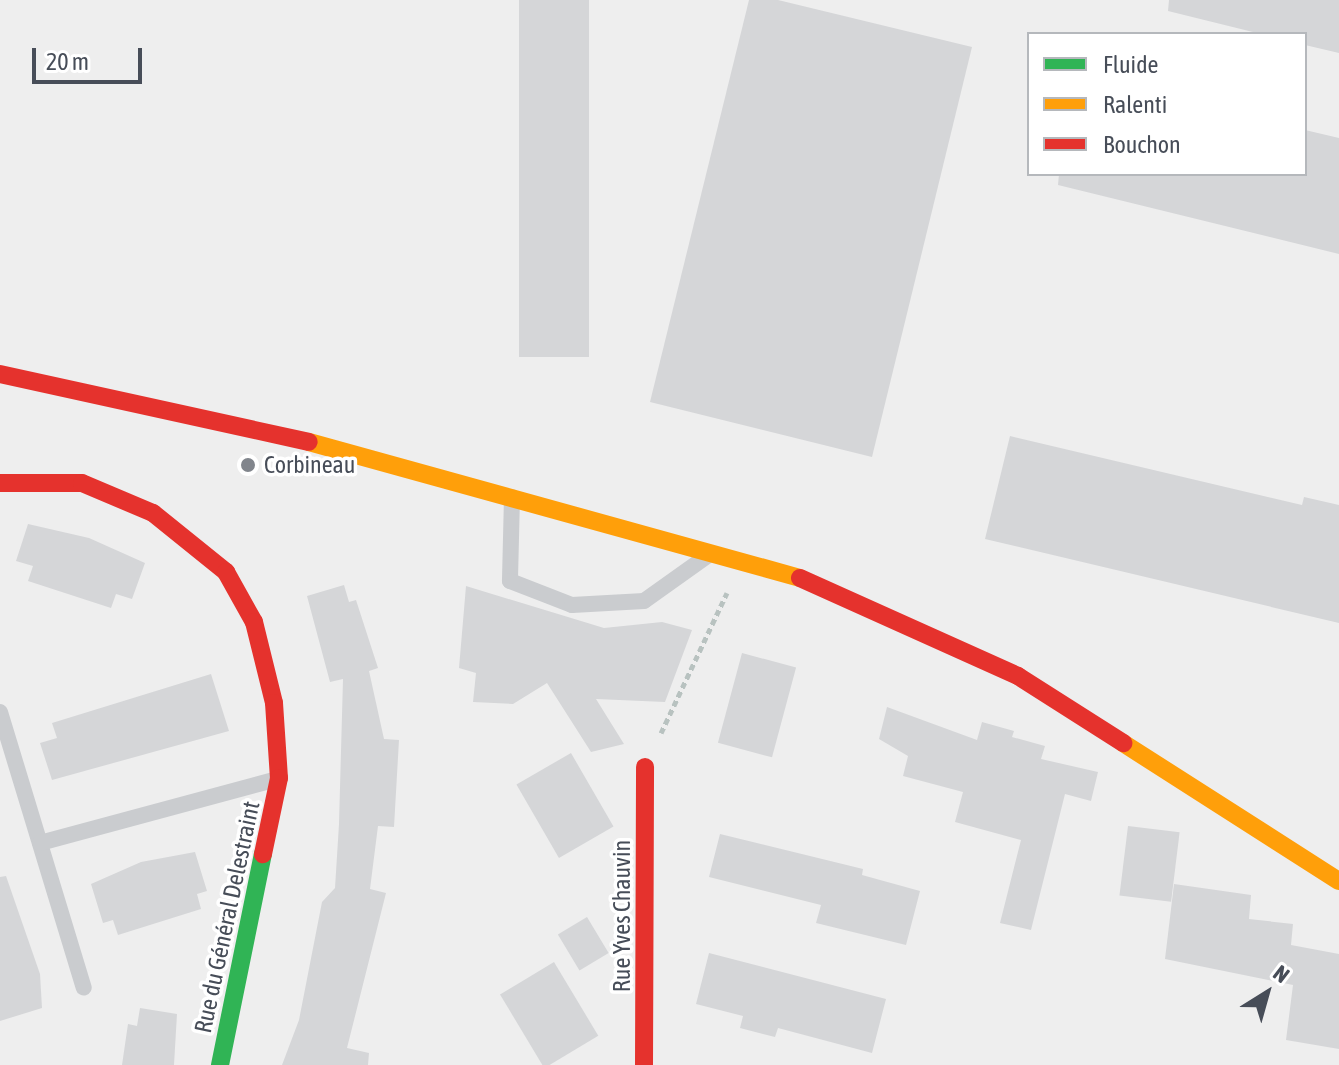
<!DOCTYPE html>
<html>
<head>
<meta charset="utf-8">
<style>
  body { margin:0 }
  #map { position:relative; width:1339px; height:1065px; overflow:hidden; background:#eee; font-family:"Asap Condensed",sans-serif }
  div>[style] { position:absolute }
  .building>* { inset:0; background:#d5d6d8; transform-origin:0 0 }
  .path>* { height:5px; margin-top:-2.5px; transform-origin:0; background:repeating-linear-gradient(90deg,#b8c2c0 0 6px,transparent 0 10px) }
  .lane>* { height:16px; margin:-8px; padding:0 8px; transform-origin:8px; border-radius:8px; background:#cacccf }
  .fast>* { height:18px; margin:-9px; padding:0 9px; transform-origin:9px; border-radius:9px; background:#30b455 }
  .slow>* { height:18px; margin:-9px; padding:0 9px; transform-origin:9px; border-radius:9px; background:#ff9f0a }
  .jam>* { height:18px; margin:-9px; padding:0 9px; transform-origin:9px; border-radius:9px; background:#e5322d }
  .dots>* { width:22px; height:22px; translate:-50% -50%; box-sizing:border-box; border:4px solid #fff; border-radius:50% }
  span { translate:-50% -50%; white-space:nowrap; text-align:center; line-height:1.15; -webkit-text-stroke:7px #fff; paint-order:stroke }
  .poi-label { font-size:24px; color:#474d58 }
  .left { translate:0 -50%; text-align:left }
  .street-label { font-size:24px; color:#474d58 }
  .legend { position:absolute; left:1027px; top:32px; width:280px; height:144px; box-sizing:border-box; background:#fff; border:2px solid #b5b8bc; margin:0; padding:10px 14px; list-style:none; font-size:24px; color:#474d58 }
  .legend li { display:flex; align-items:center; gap:16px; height:40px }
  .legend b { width:40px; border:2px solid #b5b8bc }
  .north { position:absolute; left:1227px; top:953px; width:80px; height:80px; -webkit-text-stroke:6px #fff; paint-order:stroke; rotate:37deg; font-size:22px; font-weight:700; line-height:32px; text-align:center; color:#474d58 }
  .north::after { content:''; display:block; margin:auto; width:28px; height:36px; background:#474d58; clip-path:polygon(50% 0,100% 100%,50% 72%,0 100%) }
  .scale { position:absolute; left:32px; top:48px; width:110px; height:36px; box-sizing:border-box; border:4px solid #474d58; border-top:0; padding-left:10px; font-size:24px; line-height:28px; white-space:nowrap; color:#474d58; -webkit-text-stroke:6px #fff; paint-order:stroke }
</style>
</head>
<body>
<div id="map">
  <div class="building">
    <i style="left:519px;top:0;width:70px;height:357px"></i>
    <i style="clip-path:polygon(749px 0,778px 0,972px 47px,872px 457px,650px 402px)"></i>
    <i style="clip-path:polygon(1169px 0,1339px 0,1339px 53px,1305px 45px,1305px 34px,1261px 34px,1168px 11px)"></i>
    <i style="clip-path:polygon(1305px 130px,1339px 138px,1339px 254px,1058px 185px,1059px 174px,1305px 174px)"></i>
    <i style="clip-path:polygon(1010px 436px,1302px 505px,1304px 497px,1339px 505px,1339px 623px,985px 539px)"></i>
    <i style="clip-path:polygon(28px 524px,89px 538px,145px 563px,132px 599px,116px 594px,111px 608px,28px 581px,33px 566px,16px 561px)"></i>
    <i style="clip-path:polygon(344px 585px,349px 602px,356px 600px,378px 668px,369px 671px,384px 739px,399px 740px,394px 827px,378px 826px,370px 889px,386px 893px,347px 1048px,369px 1053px,368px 1065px,282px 1065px,299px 1020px,322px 902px,335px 888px,339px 824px,343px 679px,330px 682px,307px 596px)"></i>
    <i style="clip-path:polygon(466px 586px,604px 628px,662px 622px,692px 630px,665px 702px,596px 699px,624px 744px,591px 752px,547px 683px,513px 704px,473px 702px,476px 673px,459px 668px)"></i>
    <i style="left:742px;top:653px;width:56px;height:93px;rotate:15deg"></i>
    <i style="clip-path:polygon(211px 674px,229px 731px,52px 780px,40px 743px,57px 738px,52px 723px)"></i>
    <i style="clip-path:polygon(887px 707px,977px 740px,982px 722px,1014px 731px,1012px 737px,1045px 746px,1041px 759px,1098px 772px,1091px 801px,1065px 794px,1031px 930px,1000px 923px,1021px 840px,955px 822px,963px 792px,903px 776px,908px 756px,879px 739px)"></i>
    <i style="left:571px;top:753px;width:85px;height:63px;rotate:60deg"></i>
    <i style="left:1128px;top:826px;width:52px;height:70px;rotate:7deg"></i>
    <i style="clip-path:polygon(720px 834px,863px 869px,862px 875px,920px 891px,906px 945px,816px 923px,821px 905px,709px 877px)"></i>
    <i style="clip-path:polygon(195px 852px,207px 891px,197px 894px,201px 909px,118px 935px,113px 920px,103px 923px,91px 884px,141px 862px)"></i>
    <i style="clip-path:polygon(6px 876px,40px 974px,42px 1008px,0 1021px,0 877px)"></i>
    <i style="clip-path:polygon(1174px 884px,1251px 895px,1249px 919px,1293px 924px,1291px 945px,1339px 954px,1339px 1049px,1286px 1040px,1293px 985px,1165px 959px)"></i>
    <i style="left:587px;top:917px;width:42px;height:34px;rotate:59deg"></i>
    <i style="clip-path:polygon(709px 953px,886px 999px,872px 1053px,778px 1028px,775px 1037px,740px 1028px,743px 1016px,696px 1004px)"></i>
    <i style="left:554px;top:962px;width:86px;height:63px;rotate:59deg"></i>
    <i style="clip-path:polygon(140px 1008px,177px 1014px,174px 1065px,122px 1065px,128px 1024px,137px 1026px)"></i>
  </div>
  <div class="path">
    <i style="left:661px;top:733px;width:155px;rotate:-64.8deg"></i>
  </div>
  <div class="lane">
    <i style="left:512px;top:497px;width:84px;rotate:91.4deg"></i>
    <i style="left:510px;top:581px;width:66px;rotate:21.2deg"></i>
    <i style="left:572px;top:605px;width:72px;rotate:-3.2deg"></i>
    <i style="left:644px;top:601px;width:81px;rotate:-35.5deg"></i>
    <i style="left:0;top:712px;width:288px;rotate:73.1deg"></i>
    <i style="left:40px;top:843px;width:242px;rotate:-15.1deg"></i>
  </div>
  <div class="fast">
    <i style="left:220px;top:1065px;width:215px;rotate:-78.5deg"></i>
  </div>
  <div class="slow">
    <i style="left:309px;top:442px;width:509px;rotate:15.48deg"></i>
    <i style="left:1123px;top:743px;width:256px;rotate:32.6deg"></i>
  </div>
  <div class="jam">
    <i style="left:0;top:374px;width:316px;rotate:12.4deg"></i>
    <i style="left:0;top:483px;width:82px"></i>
    <i style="left:82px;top:483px;width:77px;rotate:22.9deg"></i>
    <i style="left:153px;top:513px;width:94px;rotate:38.9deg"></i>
    <i style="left:226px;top:572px;width:57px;rotate:60.8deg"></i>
    <i style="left:254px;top:622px;width:83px;rotate:76.1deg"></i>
    <i style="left:274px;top:703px;width:75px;rotate:86.2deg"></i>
    <i style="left:279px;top:778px;width:78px;rotate:101.9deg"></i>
    <i style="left:800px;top:578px;width:239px;rotate:24.2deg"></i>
    <i style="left:1018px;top:676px;width:125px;rotate:32.5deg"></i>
    <i style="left:644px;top:1065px;width:298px;rotate:-89.8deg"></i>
  </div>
  <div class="dots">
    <i style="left:248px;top:465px;background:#81858c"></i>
  </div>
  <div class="poi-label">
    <span class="left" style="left:264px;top:465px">Corbineau</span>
  </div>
  <div class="street-label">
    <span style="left:622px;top:916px;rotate:-90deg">Rue Yves Chauvin</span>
    <span style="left:227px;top:917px;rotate:-78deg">Rue du Général Delestraint</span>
  </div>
  <ul class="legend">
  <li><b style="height:10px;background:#30b455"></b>Fluide</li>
  <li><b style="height:10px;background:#ff9f0a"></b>Ralenti</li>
  <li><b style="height:10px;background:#e5322d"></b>Bouchon</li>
  </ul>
  <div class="north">N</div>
  <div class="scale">20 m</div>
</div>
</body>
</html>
